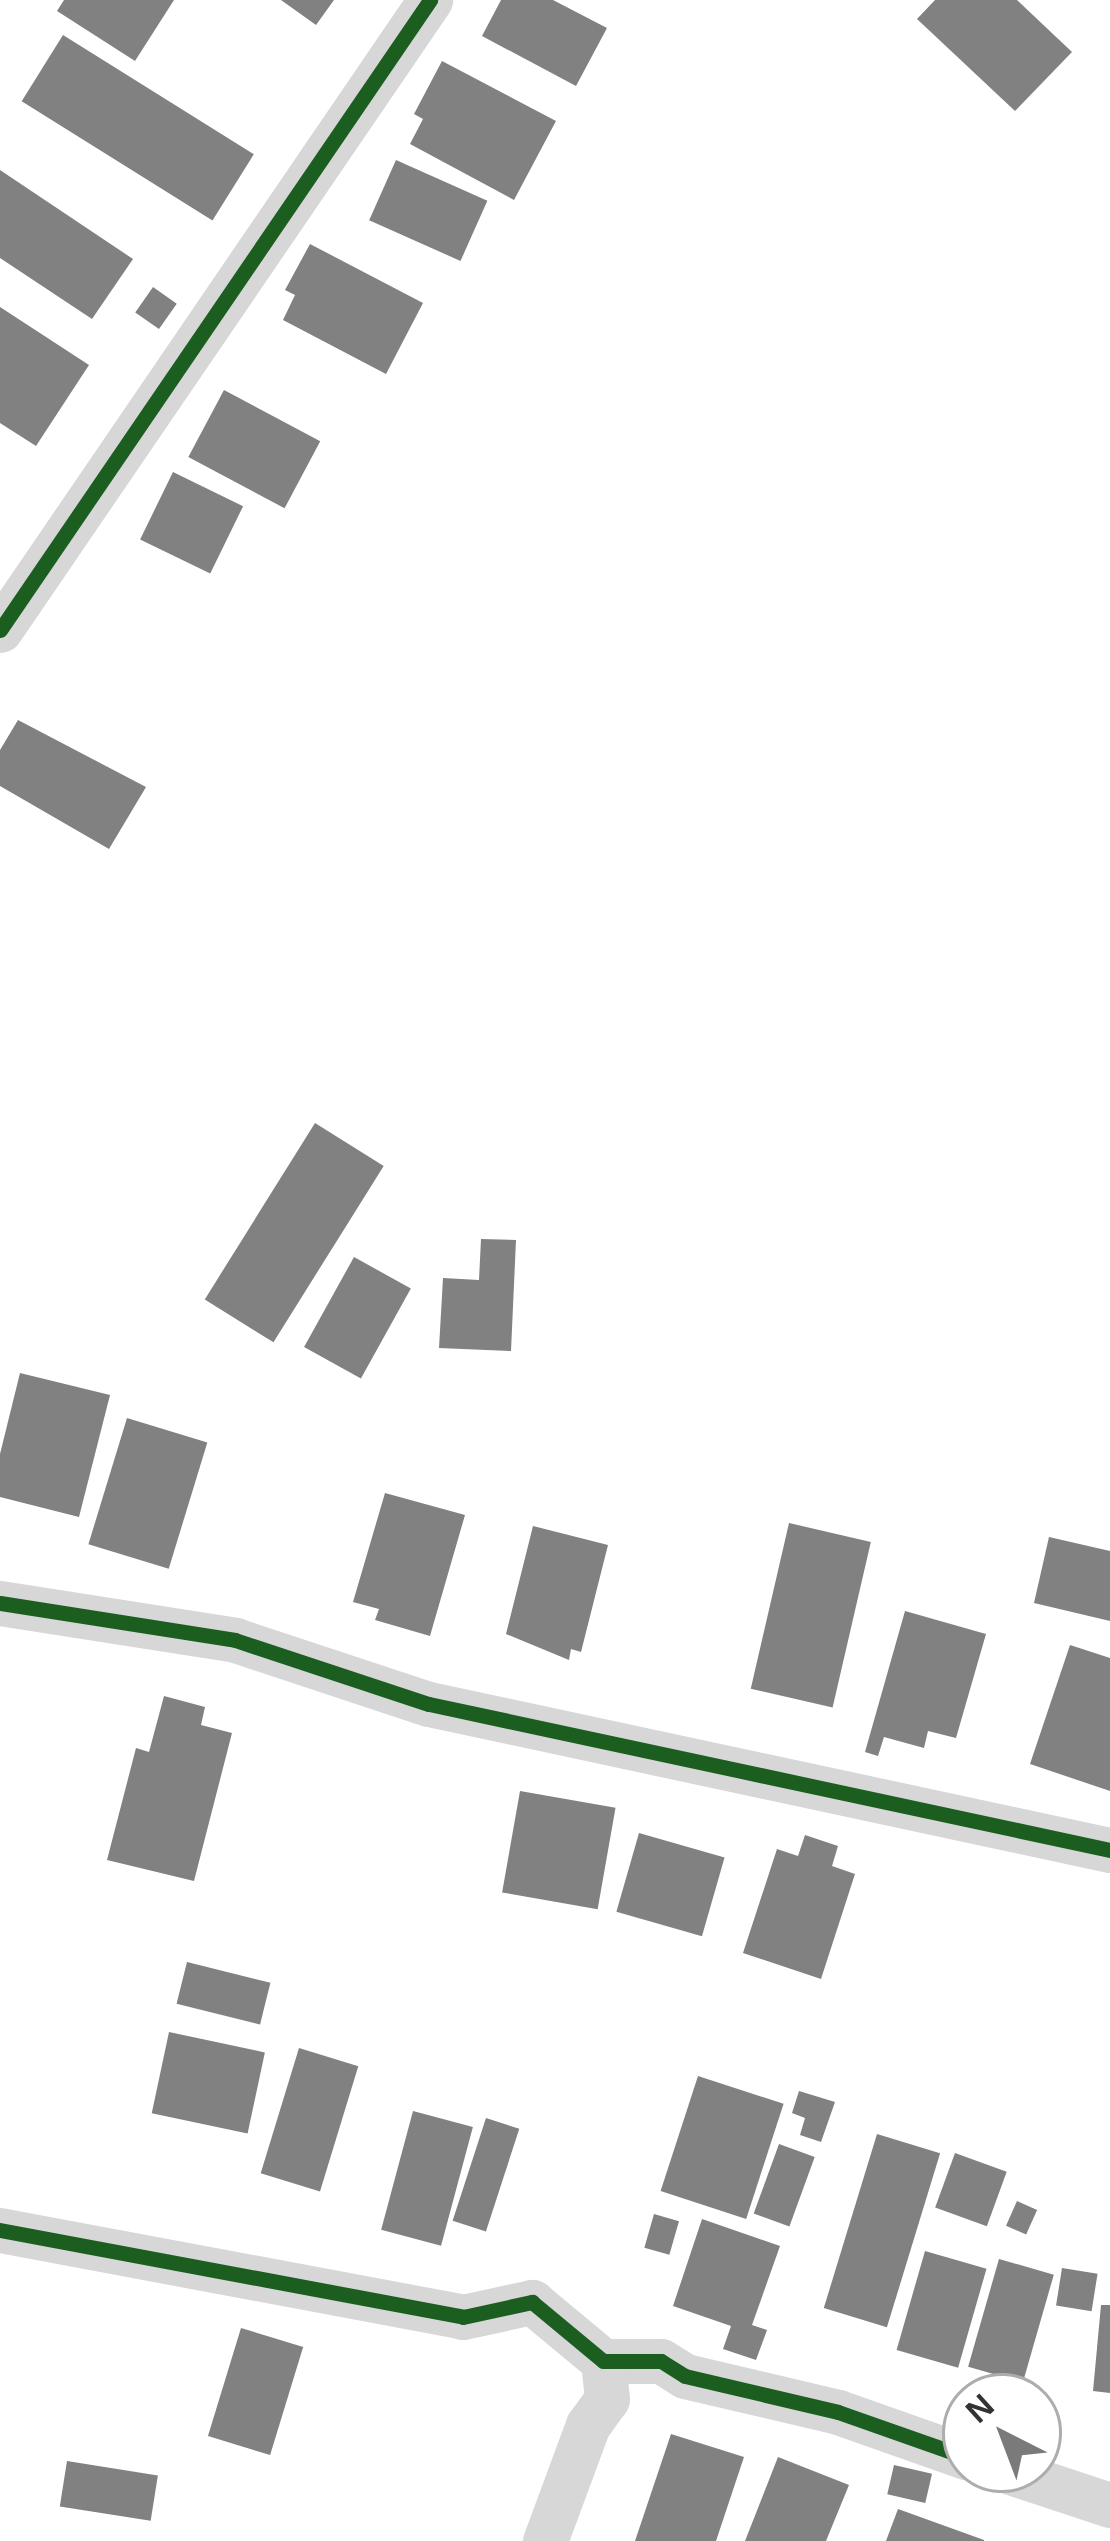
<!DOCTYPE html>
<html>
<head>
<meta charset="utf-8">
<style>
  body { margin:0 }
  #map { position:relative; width:1110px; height:2541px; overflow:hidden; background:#fff; font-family:Helvetica,sans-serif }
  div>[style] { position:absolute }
  .building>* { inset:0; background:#818181; transform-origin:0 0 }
  .street>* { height:45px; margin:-22.5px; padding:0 22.5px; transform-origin:22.5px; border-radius:22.5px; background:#d7d7d7 }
  .cycleway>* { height:15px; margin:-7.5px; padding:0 7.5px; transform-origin:7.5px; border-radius:7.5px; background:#1b5e20 }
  span { translate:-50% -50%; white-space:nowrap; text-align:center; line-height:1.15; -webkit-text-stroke:12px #fff; paint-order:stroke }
  .north { position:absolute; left:942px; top:2373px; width:120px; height:120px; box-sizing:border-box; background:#fff; border:3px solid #adadad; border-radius:50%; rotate:318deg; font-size:33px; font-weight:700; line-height:48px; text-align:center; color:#333 }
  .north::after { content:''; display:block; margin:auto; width:42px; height:54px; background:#7a7a7a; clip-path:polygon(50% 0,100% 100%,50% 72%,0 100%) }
</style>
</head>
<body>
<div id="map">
  <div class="building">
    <i style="clip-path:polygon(64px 0,174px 0,135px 61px,57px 11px)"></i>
    <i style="clip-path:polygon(281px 0,334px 0,316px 25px)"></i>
    <i style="clip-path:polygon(501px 0,553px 0,607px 28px,576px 86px,482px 36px)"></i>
    <i style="clip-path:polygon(935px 0,1017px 0,1072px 52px,1015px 111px,917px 19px)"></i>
    <i style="left:63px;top:35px;width:225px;height:78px;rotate:32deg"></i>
    <i style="clip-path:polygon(442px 61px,556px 121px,514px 200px,410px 144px,423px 119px,414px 114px)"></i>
    <i style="left:396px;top:160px;width:100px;height:66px;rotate:24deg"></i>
    <i style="clip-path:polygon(0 170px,133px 259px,92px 319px,0 258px)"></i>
    <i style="clip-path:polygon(310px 244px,423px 303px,386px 374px,283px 320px,295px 295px,285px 290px)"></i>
    <i style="left:153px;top:287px;width:29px;height:31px;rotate:35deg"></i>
    <i style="clip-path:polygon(0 307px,89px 365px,36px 446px,0 423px)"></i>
    <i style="left:224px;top:390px;width:109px;height:76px;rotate:28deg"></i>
    <i style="left:173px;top:472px;width:78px;height:75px;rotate:26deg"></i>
    <i style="clip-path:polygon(18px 720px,146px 787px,109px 849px,0 786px,0 750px)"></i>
    <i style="left:315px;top:1123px;width:81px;height:208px;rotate:32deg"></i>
    <i style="clip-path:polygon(481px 1239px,516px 1240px,511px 1351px,439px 1348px,443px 1278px,479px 1280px)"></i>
    <i style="left:354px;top:1257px;width:65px;height:103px;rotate:29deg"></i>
    <i style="clip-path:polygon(20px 1373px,110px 1395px,79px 1517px,0 1497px,0 1454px)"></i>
    <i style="left:127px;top:1418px;width:84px;height:132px;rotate:17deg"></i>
    <i style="clip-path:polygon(385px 1493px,465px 1515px,430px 1636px,375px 1620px,379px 1609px,353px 1602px)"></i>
    <i style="left:789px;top:1523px;width:84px;height:170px;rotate:13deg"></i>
    <i style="clip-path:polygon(533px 1526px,608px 1545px,581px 1652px,571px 1649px,569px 1660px,506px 1634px)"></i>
    <i style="clip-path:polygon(1049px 1537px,1110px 1551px,1110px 1621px,1034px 1603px)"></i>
    <i style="clip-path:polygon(905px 1611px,986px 1634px,956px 1738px,928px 1731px,924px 1748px,884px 1737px,878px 1756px,865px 1752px)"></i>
    <i style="clip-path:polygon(1070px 1645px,1110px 1658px,1110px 1791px,1030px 1764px)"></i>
    <i style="clip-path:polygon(164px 1696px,205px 1707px,201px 1725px,232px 1733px,194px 1881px,107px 1860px,136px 1748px,149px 1752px)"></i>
    <i style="left:520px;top:1791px;width:97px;height:103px;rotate:10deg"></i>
    <i style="left:639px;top:1833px;width:89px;height:82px;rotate:16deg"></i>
    <i style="clip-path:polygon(805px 1835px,838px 1846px,832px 1866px,855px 1874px,821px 1979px,743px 1953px,777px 1849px,798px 1856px)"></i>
    <i style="left:187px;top:1962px;width:86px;height:43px;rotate:14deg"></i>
    <i style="left:169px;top:2032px;width:98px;height:83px;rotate:12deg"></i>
    <i style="left:299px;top:2048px;width:62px;height:131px;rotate:17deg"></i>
    <i style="left:698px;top:2076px;width:90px;height:121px;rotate:18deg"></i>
    <i style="clip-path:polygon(799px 2091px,835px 2102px,821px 2142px,800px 2135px,805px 2118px,792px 2113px)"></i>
    <i style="left:413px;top:2111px;width:62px;height:123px;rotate:15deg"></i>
    <i style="left:486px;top:2118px;width:35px;height:108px;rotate:18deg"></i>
    <i style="left:877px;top:2134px;width:66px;height:182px;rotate:17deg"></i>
    <i style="left:779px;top:2144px;width:38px;height:74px;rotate:20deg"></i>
    <i style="left:955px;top:2153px;width:55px;height:58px;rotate:20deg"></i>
    <i style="left:1017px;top:2201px;width:22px;height:27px;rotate:24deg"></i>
    <i style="left:654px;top:2214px;width:26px;height:35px;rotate:16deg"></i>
    <i style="clip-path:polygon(702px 2219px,780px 2246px,752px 2325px,767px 2330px,756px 2360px,723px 2349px,731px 2326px,673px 2306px)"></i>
    <i style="left:925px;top:2251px;width:64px;height:103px;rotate:16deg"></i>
    <i style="left:999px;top:2259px;width:57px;height:112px;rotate:16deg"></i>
    <i style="left:1062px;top:2268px;width:36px;height:38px;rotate:9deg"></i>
    <i style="clip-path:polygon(1101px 2305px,1110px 2305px,1110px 2393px,1093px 2391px)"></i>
    <i style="left:241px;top:2328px;width:65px;height:113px;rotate:17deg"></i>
    <i style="clip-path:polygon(671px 2434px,744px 2457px,716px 2541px,635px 2541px)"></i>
    <i style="clip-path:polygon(778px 2457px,849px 2485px,826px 2541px,745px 2541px)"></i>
    <i style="left:67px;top:2461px;width:92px;height:46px;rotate:9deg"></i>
    <i style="left:894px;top:2465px;width:39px;height:30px;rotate:13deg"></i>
    <i style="clip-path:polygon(898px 2509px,984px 2540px,984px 2541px,886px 2541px)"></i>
  </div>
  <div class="street">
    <i style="left:0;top:630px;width:763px;rotate:-55.68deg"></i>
    <i style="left:0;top:1603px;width:238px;rotate:8.9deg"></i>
    <i style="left:235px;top:1640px;width:204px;rotate:18.3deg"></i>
    <i style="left:429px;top:1704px;width:696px;rotate:12.1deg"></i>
    <i style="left:0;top:2230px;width:471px;rotate:10.6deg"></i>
    <i style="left:463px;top:2317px;width:71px;rotate:-12.3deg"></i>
    <i style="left:532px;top:2302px;width:92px;rotate:39.7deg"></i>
    <i style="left:603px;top:2361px;width:58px"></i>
    <i style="left:661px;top:2361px;width:28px;rotate:32deg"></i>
    <i style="left:685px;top:2376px;width:157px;rotate:13.2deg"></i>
    <i style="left:838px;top:2412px;width:136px;rotate:19.4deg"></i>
    <i style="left:1001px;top:2469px;width:115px;rotate:18.3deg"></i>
    <i style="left:545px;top:2541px;width:124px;rotate:-69.7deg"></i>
    <i style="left:588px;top:2425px;width:32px;rotate:-54deg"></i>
    <i style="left:607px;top:2399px;width:38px;rotate:-96deg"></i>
  </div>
  <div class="cycleway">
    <i style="left:0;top:630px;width:763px;rotate:-55.68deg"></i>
    <i style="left:0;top:1603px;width:238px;rotate:8.9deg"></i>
    <i style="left:235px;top:1640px;width:204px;rotate:18.3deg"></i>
    <i style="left:429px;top:1704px;width:696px;rotate:12.1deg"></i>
    <i style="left:0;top:2230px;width:471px;rotate:10.6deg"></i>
    <i style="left:463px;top:2317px;width:71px;rotate:-12.3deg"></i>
    <i style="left:532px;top:2302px;width:92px;rotate:39.7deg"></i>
    <i style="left:603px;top:2361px;width:58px"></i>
    <i style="left:661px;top:2361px;width:28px;rotate:32deg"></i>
    <i style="left:685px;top:2376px;width:157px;rotate:13.2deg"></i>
    <i style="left:838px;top:2412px;width:136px;rotate:19.4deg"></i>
  </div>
  <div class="north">N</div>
</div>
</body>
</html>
